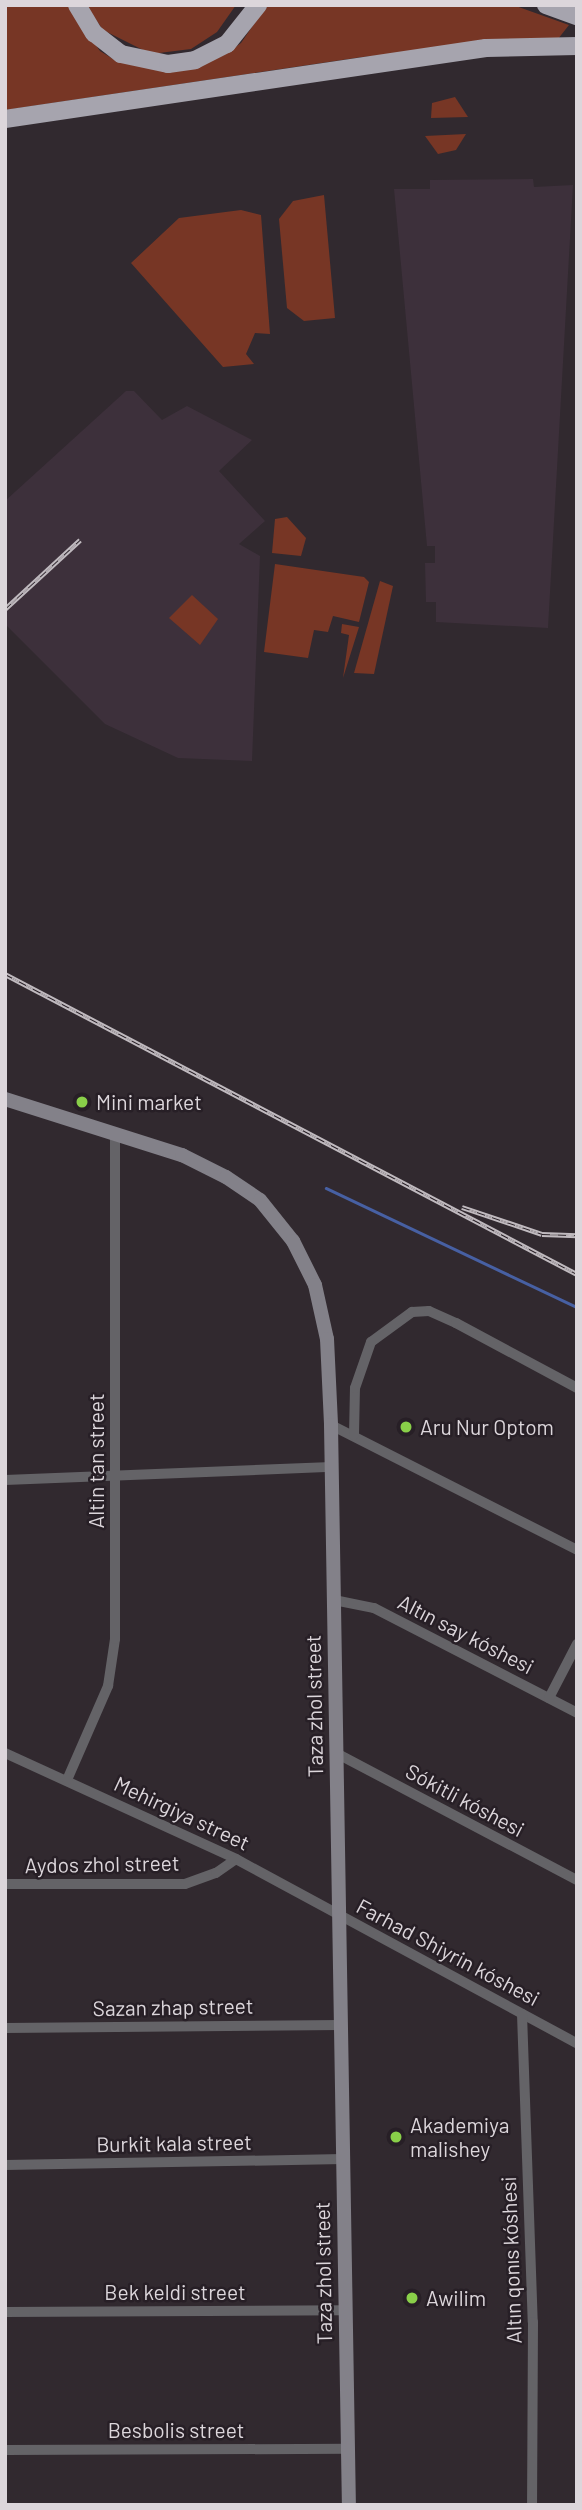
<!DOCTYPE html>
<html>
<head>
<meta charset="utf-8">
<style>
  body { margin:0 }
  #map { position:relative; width:582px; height:2510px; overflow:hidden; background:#31292f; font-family:Barlow,sans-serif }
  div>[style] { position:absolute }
  .built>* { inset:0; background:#3d303b }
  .green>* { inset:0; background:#773625 }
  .stream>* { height:2.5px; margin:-1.25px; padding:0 1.25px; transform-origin:1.25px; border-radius:1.25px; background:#4760a3 }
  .minor>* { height:10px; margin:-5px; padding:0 5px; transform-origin:5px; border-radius:5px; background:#646367 }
  .secondary>* { height:14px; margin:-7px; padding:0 7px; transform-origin:7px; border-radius:7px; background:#838189 }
  .trunk>* { height:18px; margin:-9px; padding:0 9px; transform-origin:9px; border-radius:9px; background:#a6a4ae }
  .rail>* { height:5px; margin-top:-2.5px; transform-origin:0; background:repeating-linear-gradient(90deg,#271f26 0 8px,#c0babf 0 16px); box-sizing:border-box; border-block:2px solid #c0babf }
  .dots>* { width:19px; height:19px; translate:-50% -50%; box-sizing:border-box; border:4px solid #271f26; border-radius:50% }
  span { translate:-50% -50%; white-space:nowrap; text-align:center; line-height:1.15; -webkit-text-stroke:5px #271f26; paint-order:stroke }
  .poi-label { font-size:21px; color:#dcd6db }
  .left { translate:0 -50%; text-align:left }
  .street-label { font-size:21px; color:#dcd6db }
  .frame { position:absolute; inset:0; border:7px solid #dcd6db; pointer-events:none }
</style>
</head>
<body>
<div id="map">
  <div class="built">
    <i style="clip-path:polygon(533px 179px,534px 187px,573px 185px,548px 628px,436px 622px,436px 602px,426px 602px,425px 563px,435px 563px,435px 546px,427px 546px,394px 189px,430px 189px,430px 180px)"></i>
    <i style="clip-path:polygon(126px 391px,134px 391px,162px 420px,187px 406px,252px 440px,219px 471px,265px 521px,239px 544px,260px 556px,252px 761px,178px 758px,105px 724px,5px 624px,5px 501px)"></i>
  </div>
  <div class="green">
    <i style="clip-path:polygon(5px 5px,68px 5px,100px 51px,118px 62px,167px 71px,224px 55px,241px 43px,267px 5px,513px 5px,569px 25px,558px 39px,362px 57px,5px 110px)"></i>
    <i style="clip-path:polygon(86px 5px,236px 5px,217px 32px,191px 49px,151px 54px,103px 30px)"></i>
    <i style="clip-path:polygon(455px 97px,468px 117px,431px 118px,432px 103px)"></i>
    <i style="clip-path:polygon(466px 134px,456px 150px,438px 154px,425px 136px)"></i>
    <i style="clip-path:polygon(324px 195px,335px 318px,304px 321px,287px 308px,279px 219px,293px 201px)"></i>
    <i style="clip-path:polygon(241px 210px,261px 215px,270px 334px,255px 333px,246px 354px,254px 364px,223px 367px,131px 263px,179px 218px)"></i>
    <i style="clip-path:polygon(287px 517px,306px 538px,301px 556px,272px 553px,275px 519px)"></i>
    <i style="clip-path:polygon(275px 564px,364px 577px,369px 582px,359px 622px,333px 616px,328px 632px,314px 630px,308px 658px,264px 652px)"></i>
    <i style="clip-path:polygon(380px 581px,393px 586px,374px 674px,354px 673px)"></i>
    <i style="clip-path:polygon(192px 595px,218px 619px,200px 645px,169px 618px)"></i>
    <i style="clip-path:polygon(342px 624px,359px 627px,343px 678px,349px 635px,341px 633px)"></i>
  </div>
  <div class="stream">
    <i style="left:326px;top:1188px;width:278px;rotate:25.4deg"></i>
  </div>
  <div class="minor">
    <i style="left:331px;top:1425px;width:276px;rotate:26.9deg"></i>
    <i style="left:354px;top:1435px;width:47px;rotate:-88.8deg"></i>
    <i style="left:355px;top:1388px;width:49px;rotate:-70.8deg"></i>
    <i style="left:371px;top:1342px;width:51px;rotate:-36.2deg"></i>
    <i style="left:412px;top:1312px;width:17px;rotate:-3deg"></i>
    <i style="left:429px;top:1311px;width:30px;rotate:24deg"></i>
    <i style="left:456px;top:1323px;width:137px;rotate:28.2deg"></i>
    <i style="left:5px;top:1480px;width:327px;rotate:-2.3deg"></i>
    <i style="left:334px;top:1600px;width:41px;rotate:11.3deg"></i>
    <i style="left:374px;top:1608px;width:229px;rotate:27.3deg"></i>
    <i style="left:549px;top:1698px;width:61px;rotate:-62.6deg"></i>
    <i style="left:5px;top:1753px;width:254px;rotate:24.6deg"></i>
    <i style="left:236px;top:1859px;width:387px;rotate:28.4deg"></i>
    <i style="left:336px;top:1753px;width:272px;rotate:27.8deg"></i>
    <i style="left:67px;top:1780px;width:103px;rotate:-66.4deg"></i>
    <i style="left:108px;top:1686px;width:48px;rotate:-81.5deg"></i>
    <i style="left:115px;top:1639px;width:506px;rotate:-90deg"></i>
    <i style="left:5px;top:1884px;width:180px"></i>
    <i style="left:185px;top:1884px;width:33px;rotate:-20deg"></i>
    <i style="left:216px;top:1873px;width:24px;rotate:-35deg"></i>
    <i style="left:522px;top:2014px;width:308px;rotate:88deg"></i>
    <i style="left:533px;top:2322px;width:183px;rotate:90.3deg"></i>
    <i style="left:5px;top:2028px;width:336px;rotate:-0.5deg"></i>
    <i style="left:5px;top:2165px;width:338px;rotate:-1deg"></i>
    <i style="left:5px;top:2312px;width:340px;rotate:-0.3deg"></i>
    <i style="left:5px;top:2450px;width:343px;rotate:-0.2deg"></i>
  </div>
  <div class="secondary">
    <i style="left:5px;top:1099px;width:186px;rotate:17.6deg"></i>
    <i style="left:182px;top:1155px;width:49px;rotate:26.6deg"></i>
    <i style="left:226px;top:1177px;width:41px;rotate:34.1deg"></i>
    <i style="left:260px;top:1200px;width:53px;rotate:51.2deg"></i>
    <i style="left:293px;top:1241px;width:49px;rotate:63.4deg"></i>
    <i style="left:315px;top:1285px;width:55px;rotate:77.5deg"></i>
    <i style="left:327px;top:1339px;width:86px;rotate:87.3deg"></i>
    <i style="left:331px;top:1425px;width:1080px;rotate:89.05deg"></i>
  </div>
  <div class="trunk">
    <i style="left:77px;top:5px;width:33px;rotate:59deg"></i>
    <i style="left:94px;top:33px;width:34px;rotate:38deg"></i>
    <i style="left:121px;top:54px;width:48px;rotate:12deg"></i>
    <i style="left:168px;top:64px;width:27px;rotate:-8deg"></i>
    <i style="left:195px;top:60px;width:36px;rotate:-27deg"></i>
    <i style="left:227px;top:44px;width:50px;rotate:-51.5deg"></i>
    <i style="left:546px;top:5px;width:33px;rotate:20deg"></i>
    <i style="left:5px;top:119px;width:486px;rotate:-8.4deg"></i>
    <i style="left:486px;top:48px;width:91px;rotate:-1.3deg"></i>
  </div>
  <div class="rail">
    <i style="left:5px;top:609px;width:102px;rotate:-42.6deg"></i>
    <i style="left:5px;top:974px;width:646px;rotate:27.68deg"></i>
    <i style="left:462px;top:1207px;width:84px;rotate:18.6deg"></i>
    <i style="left:542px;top:1234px;width:35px;rotate:2deg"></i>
  </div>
  <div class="dots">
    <i style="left:82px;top:1102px;background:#89cf49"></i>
    <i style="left:406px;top:1427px;background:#89cf49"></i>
    <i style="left:396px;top:2137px;background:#89cf49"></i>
    <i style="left:412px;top:2298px;background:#89cf49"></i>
  </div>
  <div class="poi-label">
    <span class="left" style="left:96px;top:1102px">Mini market</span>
    <span class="left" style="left:420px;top:1427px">Aru Nur Optom</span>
    <span class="left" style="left:410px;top:2137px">Akademiya<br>malishey</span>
    <span class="left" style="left:426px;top:2298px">Awilim</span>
  </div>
  <div class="street-label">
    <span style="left:96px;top:1461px;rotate:-90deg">Altin tan street</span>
    <span style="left:466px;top:1634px;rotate:27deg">Altın say kóshesi</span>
    <span style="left:314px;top:1706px;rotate:-91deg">Taza zhol street</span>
    <span style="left:465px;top:1800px;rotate:28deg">Sókitli kóshesi</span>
    <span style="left:182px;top:1813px;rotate:25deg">Mehirgiya street</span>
    <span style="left:102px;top:1864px;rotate:-1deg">Aydos zhol street</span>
    <span style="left:448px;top:1952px;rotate:28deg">Farhad Shiyrin kóshesi</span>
    <span style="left:173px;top:2007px;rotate:-1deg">Sazan zhap street</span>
    <span style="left:174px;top:2143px;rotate:-1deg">Burkit kala street</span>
    <span style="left:511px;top:2260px;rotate:-92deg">Altın qonıs kóshesi</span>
    <span style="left:323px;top:2273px;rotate:-91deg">Taza zhol street</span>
    <span style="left:175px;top:2292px">Bek keldi street</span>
    <span style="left:176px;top:2430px">Besbolis street</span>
  </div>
  <div class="frame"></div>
</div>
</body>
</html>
